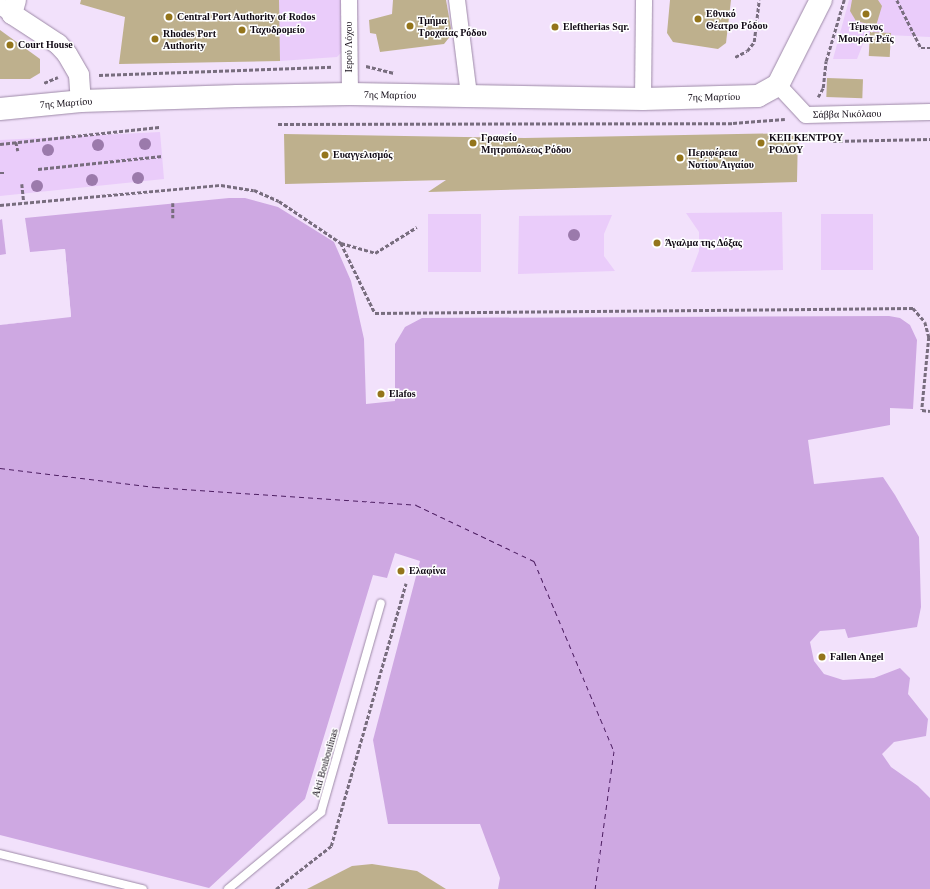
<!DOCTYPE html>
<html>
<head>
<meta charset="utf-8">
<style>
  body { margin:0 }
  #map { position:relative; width:930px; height:889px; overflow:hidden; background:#f2e1fb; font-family:"Times New Roman",serif }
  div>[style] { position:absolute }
  .green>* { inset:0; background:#eaccfa; transform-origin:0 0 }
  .water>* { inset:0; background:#cea8e2 }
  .pier>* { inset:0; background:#f2e1fb }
  .ferry>* { height:1px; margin-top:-0.5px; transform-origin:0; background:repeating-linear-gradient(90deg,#4d1e62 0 5px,transparent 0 9px) }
  .building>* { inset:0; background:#beb08d; transform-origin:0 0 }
  .path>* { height:2.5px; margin-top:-1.25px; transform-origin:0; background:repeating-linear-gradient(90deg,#786d7e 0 4px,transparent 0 6px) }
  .roads { filter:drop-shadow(0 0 1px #9d89a7) drop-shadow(0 0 1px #9d89a7) }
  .service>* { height:8px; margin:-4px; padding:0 4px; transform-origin:4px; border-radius:4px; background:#fff }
  .minor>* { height:16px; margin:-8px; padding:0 8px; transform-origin:8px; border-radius:8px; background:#fff }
  .tertiary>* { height:20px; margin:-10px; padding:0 10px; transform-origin:10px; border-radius:10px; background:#fff }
  .secondary>* { height:22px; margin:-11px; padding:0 11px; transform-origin:11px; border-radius:11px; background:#fff }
  .trees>* { width:12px; height:12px; margin:-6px; border-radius:50%; background:#9b7aab }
  .dots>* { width:11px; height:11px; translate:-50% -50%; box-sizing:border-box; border:2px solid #fff; border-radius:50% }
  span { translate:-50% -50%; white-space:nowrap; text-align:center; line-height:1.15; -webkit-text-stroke:3px #fff; paint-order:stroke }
  .poi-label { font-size:10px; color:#100914; font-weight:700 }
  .left { translate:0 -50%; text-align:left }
  .street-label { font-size:10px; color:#100914 }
</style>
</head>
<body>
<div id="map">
  <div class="green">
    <i style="clip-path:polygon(278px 0,349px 0,349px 44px,337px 57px,280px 61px)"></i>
    <i style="clip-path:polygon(849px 0,930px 0,930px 37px,867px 34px,857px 59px,833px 59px)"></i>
    <i style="clip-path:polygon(160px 132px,164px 179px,0 196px,0 140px)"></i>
    <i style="clip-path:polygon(782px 212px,783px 270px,691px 272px,699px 251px,699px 232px,686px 213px)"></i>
    <i style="left:428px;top:214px;width:53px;height:58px"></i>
    <i style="left:821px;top:214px;width:52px;height:56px"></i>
    <i style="clip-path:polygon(612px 215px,604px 234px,604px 256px,615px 271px,518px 274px,519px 216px)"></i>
  </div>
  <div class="water">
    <i style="clip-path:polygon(229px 198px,245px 198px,278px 207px,334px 242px,351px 281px,364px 339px,366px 404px,395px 401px,395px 344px,405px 327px,422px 318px,889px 316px,900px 318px,910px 325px,917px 340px,913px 409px,890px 408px,890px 425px,808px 440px,814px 484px,883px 477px,895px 495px,919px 537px,921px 607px,917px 627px,848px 638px,845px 629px,820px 631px,810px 642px,814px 661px,824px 674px,843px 680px,874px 678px,900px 668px,910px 678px,908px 694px,928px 719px,926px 736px,894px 742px,882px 754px,891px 767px,918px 786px,930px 798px,930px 889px,498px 889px,500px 878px,480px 824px,388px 824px,373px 740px,420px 561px,395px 553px,387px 578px,373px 575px,305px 799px,209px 888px,0 835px,0 325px,71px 316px,65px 249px,30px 252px,25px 218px)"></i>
    <i style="clip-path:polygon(2px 219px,6px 254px,0 255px,0 220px)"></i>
  </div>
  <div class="pier">
    <i style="clip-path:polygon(65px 249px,71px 317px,0 325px,69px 315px,63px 251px,28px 253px)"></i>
  </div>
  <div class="ferry">
    <i style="left:0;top:468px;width:156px;rotate:7deg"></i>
    <i style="left:155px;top:487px;width:262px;rotate:3.9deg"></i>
    <i style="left:416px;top:505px;width:131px;rotate:25.4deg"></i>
    <i style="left:534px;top:561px;width:206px;rotate:67.2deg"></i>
    <i style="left:614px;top:751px;width:139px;rotate:97.8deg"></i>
  </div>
  <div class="building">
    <i style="clip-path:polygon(81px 0,279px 0,280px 61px,119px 64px,125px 17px,80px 4px)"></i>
    <i style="clip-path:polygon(393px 0,446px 0,452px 34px,444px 44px,380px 52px,376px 34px,370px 33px,369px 20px,392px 14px)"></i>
    <i style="clip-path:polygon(670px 0,731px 0,726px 43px,718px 49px,673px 42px,667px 33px)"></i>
    <i style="clip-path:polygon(852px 0,878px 0,882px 6px,876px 26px,856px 21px,850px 11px)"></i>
    <i style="clip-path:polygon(0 30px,40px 59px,40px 73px,30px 79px,0 79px)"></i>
    <i style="left:870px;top:32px;width:21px;height:24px;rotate:3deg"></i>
    <i style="left:827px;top:78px;width:36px;height:19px;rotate:2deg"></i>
    <i style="clip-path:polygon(798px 133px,797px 182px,428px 192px,446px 180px,285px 184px,284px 134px,525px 138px)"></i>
    <i style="clip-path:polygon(372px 864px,417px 871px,446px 889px,307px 889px,352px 866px)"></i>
  </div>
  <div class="path">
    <i style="left:897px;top:0;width:54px;rotate:63.4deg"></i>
    <i style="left:921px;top:48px;width:9px"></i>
    <i style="left:735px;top:57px;width:13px;rotate:-27deg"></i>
    <i style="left:747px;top:51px;width:11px;rotate:-52deg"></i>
    <i style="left:754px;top:42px;width:42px;rotate:-83.2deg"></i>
    <i style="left:366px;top:66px;width:29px;rotate:14deg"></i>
    <i style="left:99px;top:75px;width:234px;rotate:-2deg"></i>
    <i style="left:44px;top:83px;width:15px;rotate:-23deg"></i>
    <i style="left:818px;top:97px;width:10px;rotate:-61deg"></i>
    <i style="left:823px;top:88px;width:27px;rotate:-84deg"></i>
    <i style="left:826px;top:61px;width:64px;rotate:-73.6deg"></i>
    <i style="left:278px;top:124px;width:455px;rotate:-0.1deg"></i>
    <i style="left:733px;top:123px;width:52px;rotate:-4.4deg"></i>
    <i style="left:833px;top:141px;width:97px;rotate:-1.2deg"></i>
    <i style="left:16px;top:142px;width:9px;rotate:77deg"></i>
    <i style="left:0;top:144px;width:160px;rotate:-6.1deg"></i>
    <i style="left:38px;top:169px;width:125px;rotate:-6deg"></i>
    <i style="left:0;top:173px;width:5px"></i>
    <i style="left:22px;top:184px;width:18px;rotate:84deg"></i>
    <i style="left:173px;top:203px;width:15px;rotate:90deg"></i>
    <i style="left:0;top:205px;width:222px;rotate:-5.2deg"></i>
    <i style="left:221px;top:185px;width:33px;rotate:9deg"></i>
    <i style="left:254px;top:190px;width:27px;rotate:24deg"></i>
    <i style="left:279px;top:201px;width:75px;rotate:34.1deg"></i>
    <i style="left:341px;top:243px;width:78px;rotate:64.1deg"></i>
    <i style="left:375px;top:313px;width:538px;rotate:-0.53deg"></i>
    <i style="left:913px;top:308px;width:18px;rotate:49deg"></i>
    <i style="left:925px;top:322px;width:16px;rotate:75deg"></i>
    <i style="left:929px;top:337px;width:73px;rotate:95.5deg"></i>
    <i style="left:922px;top:410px;width:8px;rotate:7deg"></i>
    <i style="left:341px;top:243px;width:35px;rotate:16deg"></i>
    <i style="left:375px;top:253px;width:49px;rotate:-31.8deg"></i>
    <i style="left:276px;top:889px;width:70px;rotate:-38deg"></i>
    <i style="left:331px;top:846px;width:273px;rotate:-74.1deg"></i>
  </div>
  <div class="roads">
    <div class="service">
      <i style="left:0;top:854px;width:147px;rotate:13.8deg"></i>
      <i style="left:228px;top:889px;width:121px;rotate:-39.6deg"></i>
      <i style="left:321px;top:812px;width:217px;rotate:-74deg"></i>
    </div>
    <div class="minor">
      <i style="left:349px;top:0;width:94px;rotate:89.4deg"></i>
      <i style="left:457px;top:0;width:96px;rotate:82.8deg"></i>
      <i style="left:0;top:6px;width:14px;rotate:34deg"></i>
      <i style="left:778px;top:85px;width:41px;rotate:47deg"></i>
      <i style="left:806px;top:115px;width:124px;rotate:-1.4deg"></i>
      <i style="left:643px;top:99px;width:99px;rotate:-89.4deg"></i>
    </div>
    <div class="tertiary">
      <i style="left:16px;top:0;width:15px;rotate:106deg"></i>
      <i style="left:12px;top:14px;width:55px;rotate:33.1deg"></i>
      <i style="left:58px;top:44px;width:13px;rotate:48deg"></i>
      <i style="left:67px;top:54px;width:24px;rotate:60deg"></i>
      <i style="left:79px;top:75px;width:26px;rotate:86deg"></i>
    </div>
    <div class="secondary">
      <i style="left:0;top:109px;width:81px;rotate:-5.6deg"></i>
      <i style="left:81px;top:101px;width:156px;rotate:-1.8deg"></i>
      <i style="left:237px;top:96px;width:113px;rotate:-1deg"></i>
      <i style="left:350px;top:94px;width:293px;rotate:1deg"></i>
      <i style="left:643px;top:99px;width:115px;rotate:-1.5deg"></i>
      <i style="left:758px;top:96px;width:23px;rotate:-29deg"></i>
      <i style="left:778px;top:85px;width:95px;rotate:-63.2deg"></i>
    </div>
  </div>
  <div class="trees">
    <i style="left:145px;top:144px"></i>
    <i style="left:98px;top:145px"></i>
    <i style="left:48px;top:150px"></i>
    <i style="left:138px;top:178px"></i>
    <i style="left:92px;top:180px"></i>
    <i style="left:37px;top:186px"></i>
    <i style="left:574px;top:235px"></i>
  </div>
  <div class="dots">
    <i style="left:866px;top:14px;background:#94751c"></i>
    <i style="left:169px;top:17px;background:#94751c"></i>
    <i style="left:698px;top:19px;background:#94751c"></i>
    <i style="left:410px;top:26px;background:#94751c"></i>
    <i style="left:555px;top:27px;background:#94751c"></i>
    <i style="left:242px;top:30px;background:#94751c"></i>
    <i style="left:155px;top:39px;background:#94751c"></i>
    <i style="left:10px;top:45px;background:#94751c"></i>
    <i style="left:473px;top:143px;background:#94751c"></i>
    <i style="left:761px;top:143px;background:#94751c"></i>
    <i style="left:325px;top:155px;background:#94751c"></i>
    <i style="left:680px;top:158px;background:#94751c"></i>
    <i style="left:657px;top:243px;background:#94751c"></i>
    <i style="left:381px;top:394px;background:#94751c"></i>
    <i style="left:401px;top:571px;background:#94751c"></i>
    <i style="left:822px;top:657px;background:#94751c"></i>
  </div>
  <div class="poi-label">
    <span class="left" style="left:706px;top:19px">Εθνικό<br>Θέατρο Ρόδου</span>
    <span class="left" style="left:177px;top:17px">Central Port Authority of Rodos</span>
    <span class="left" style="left:418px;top:26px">Τμήμα<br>Τροχαίας Ρόδου</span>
    <span style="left:866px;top:32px">Τέμενος<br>Μουράτ Ρεϊς</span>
    <span class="left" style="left:563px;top:27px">Eleftherias Sqr.</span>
    <span class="left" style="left:250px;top:30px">Ταχυδρομείο</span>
    <span class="left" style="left:163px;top:39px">Rhodes Port<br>Authority</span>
    <span class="left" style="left:18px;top:45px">Court House</span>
    <span class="left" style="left:481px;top:143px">Γραφείο<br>Μητροπόλεως Ρόδου</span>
    <span class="left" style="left:769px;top:143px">ΚΕΠ ΚΕΝΤΡΟΥ<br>ΡΟΔΟΥ</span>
    <span class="left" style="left:688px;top:158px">Περιφέρεια<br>Νοτίου Αιγαίου</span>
    <span class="left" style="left:333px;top:155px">Ευαγγελισμός</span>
    <span class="left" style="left:665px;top:243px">Άγαλμα της Δόξας</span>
    <span class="left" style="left:389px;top:394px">Elafos</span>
    <span class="left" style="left:409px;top:571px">Ελαφίνα</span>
    <span class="left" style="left:830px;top:657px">Fallen Angel</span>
  </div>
  <div class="street-label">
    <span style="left:349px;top:47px;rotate:-90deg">Ιερού Λόχου</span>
    <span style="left:390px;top:95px;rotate:1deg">7ης Μαρτίου</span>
    <span style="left:714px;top:97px;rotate:-1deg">7ης Μαρτίου</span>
    <span style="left:66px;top:103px;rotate:-4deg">7ης Μαρτίου</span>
    <span style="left:847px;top:114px;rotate:-1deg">Σάββα Νικόλαου</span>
    <span style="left:325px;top:763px;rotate:-74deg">Akti Bouboulinas</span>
  </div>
</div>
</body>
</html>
